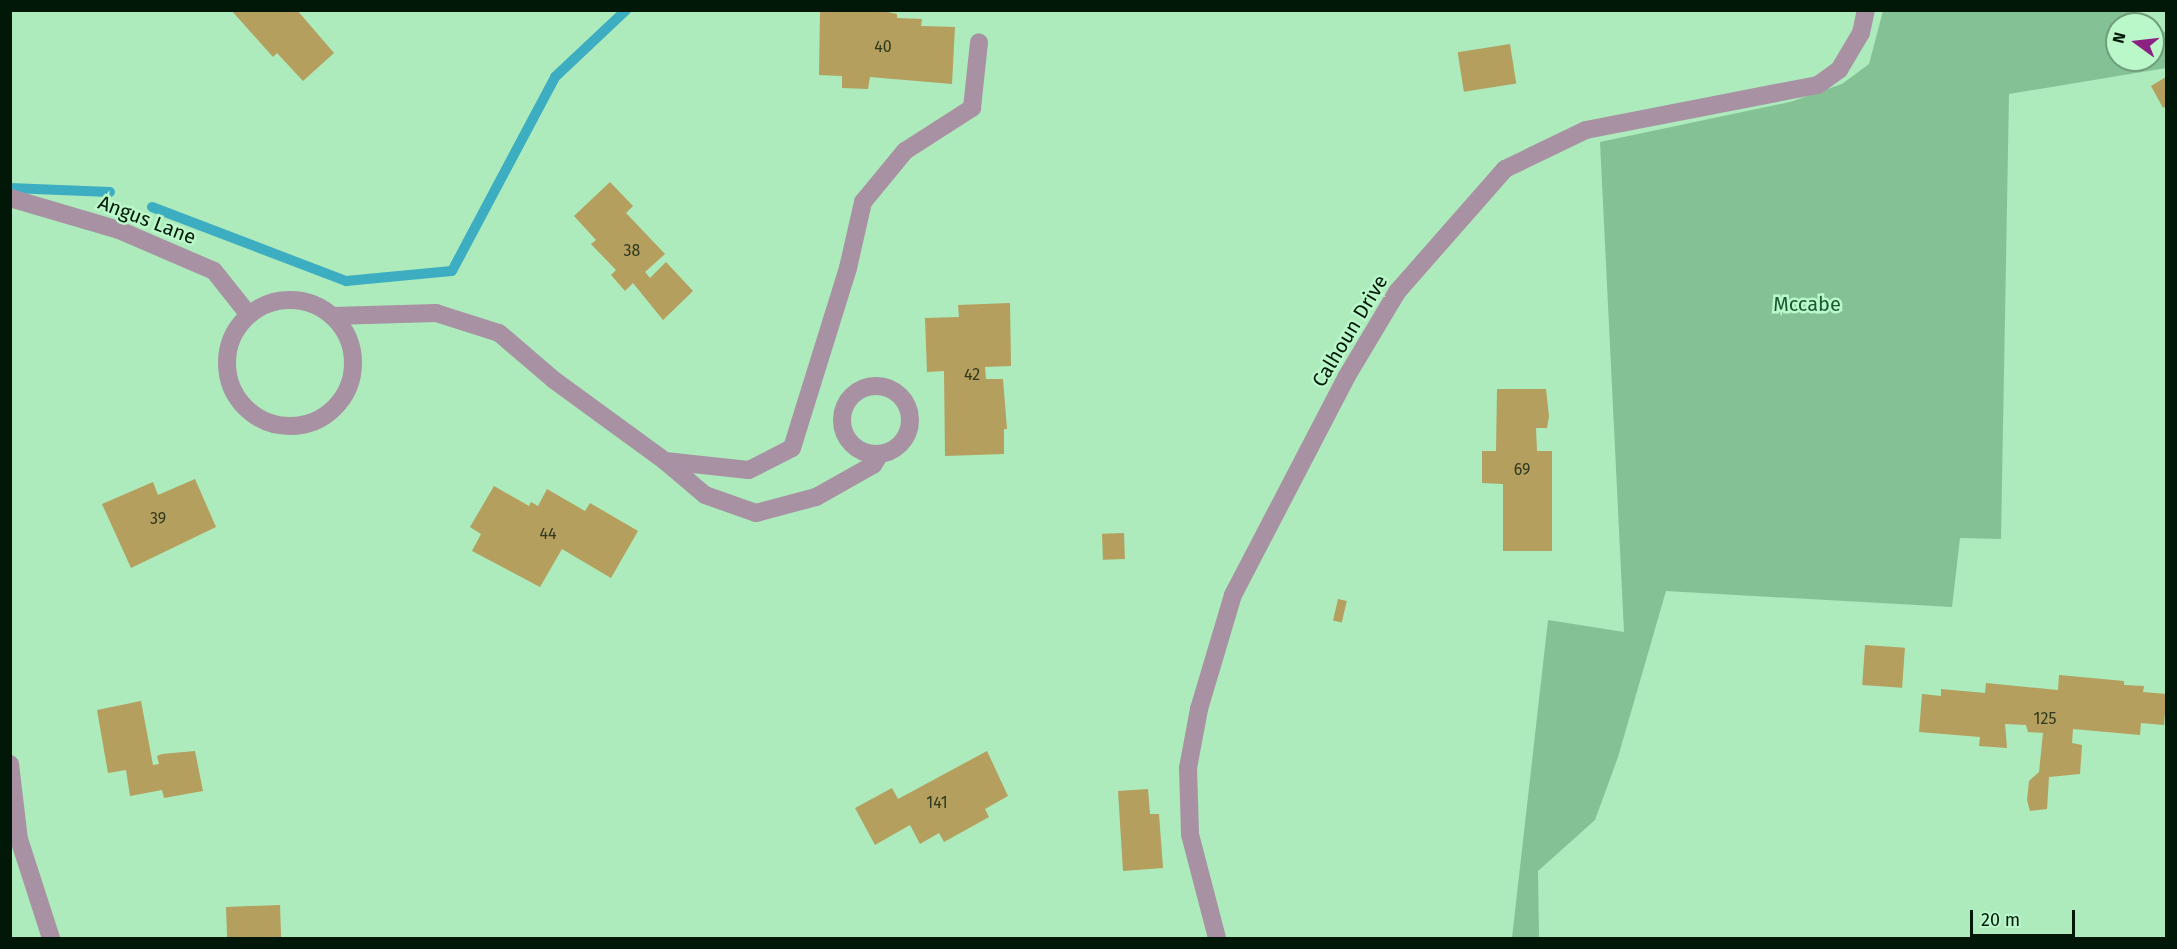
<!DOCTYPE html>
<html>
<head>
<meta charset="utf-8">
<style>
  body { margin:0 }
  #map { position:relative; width:2177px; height:949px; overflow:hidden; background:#adeabc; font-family:"Fira Sans",sans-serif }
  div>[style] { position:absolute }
  .green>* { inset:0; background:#84c295 }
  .stream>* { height:10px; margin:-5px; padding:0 5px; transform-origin:5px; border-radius:5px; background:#3dadc2 }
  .building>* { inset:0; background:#b49f5e; transform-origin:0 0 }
  .lane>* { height:18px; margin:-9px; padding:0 9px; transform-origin:9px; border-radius:9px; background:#a991a4 }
  .lane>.ring { margin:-9px; padding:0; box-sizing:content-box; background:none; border:18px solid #a991a4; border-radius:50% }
  .street>* { height:18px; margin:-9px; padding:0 9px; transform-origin:9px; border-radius:9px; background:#a991a4 }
  .street>.ring { margin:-9px; padding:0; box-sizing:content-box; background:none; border:18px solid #a991a4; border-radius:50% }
  span { translate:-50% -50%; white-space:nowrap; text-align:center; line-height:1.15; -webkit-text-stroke:5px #baf7c9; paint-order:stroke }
  .number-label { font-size:16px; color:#2e391d }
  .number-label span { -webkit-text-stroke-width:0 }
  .street-label { font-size:20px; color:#011707 }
  .park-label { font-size:20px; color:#175a31 }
  .frame { position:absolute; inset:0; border:12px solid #011707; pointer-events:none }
  .north { position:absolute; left:2105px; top:12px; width:60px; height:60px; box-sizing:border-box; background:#baf7c9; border:2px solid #709d7b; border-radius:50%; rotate:285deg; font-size:16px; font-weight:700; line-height:24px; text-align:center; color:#011707 }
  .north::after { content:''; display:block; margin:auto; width:21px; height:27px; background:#8d2083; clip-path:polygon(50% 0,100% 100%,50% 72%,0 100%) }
  .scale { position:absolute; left:1970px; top:910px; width:105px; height:27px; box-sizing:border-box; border:3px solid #011707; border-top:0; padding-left:8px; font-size:18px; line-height:21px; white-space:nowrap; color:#011707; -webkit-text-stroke:4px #baf7c9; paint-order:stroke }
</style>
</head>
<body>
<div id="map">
  <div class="green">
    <i style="clip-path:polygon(evenodd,1883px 11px,2133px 11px,2166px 33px,2166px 68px,2009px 94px,2001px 539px,1960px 538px,1952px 607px,1666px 591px,1618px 757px,1595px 820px,1538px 871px,1539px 938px,1512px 938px,1548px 620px,1624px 632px,1600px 142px,1790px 102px,1842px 84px,1869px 64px,1883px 11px,2117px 24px,2153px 24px,2153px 60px,2117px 60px,2117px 24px)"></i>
  </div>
  <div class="stream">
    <i style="left:10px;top:188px;width:100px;rotate:2.3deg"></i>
    <i style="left:152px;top:207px;width:208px;rotate:20.9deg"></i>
    <i style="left:346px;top:281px;width:106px;rotate:-5.4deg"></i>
    <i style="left:452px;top:271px;width:220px;rotate:-62deg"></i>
    <i style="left:555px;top:77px;width:98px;rotate:-43.3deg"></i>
  </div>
  <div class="building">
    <i style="clip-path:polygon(231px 10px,297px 10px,334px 53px,303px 81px,277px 53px,273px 57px)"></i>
    <i style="clip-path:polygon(878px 10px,897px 14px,897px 18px,922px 19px,921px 26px,955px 27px,952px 84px,870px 77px,868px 89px,842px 88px,842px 76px,819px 75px,820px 11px)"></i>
    <i style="left:1510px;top:44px;width:40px;height:53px;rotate:81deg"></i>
    <i style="clip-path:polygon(2166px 77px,2166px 106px,2163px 108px,2151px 86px)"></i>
    <i style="clip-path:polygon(610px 182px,633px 206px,626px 213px,665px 254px,645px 272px,650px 278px,666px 262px,693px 291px,663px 320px,633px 283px,625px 291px,611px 275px,616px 270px,591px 244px,596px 240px,574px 216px)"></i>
    <i style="clip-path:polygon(1010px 303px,1011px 366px,985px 367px,986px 379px,1003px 379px,1007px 429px,1004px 429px,1004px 454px,945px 456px,944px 371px,927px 372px,925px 318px,959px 317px,958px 305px)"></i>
    <i style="clip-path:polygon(1497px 389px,1546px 389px,1549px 416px,1547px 428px,1536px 428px,1537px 451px,1552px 451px,1552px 551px,1503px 551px,1503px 484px,1482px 483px,1482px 451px,1496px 451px)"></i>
    <i style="clip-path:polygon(195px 479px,216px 527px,131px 568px,102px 504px,153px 482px,158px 495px)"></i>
    <i style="clip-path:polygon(494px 486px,529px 506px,531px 502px,538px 506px,547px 489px,585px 511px,590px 503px,638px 531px,611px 578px,562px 549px,540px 587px,472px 551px,481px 534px,470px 527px)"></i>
    <i style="left:1124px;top:533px;width:26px;height:22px;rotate:88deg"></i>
    <i style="left:1338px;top:599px;width:9px;height:22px;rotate:13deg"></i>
    <i style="left:1865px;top:645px;width:40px;height:40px;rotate:4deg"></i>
    <i style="clip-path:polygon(2059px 675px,2124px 681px,2124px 685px,2144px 686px,2143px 692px,2166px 694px,2166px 700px,2164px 725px,2141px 723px,2140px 735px,2073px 729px,2072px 743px,2082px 745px,2080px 774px,2049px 777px,2047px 809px,2030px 811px,2027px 800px,2029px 781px,2039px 772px,2043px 733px,2028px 732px,2026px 725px,2005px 724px,2007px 748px,1979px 746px,1980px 737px,1919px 732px,1922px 694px,1941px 696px,1941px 689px,1985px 693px,1986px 683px,2058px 690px)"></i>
    <i style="clip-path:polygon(141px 701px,153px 765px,159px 764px,157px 756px,162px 754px,195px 751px,203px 791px,164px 798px,162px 790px,130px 796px,126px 770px,108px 773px,97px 710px)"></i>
    <i style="clip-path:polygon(987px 751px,1008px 796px,985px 809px,989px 817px,944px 842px,939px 833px,920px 844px,910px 825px,875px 845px,855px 808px,892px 788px,898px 799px)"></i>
    <i style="clip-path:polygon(1148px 789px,1150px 814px,1159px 814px,1163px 868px,1123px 871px,1118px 791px)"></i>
    <i style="left:280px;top:905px;width:33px;height:54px;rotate:88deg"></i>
  </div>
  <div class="lane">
    <i style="left:333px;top:316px;width:103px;rotate:-1.7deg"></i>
    <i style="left:436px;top:313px;width:66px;rotate:17.6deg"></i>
    <i style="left:499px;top:333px;width:72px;rotate:40.5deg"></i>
    <i style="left:554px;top:380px;width:137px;rotate:36.1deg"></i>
    <i class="ring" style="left:842px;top:386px;width:50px;height:50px"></i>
    <i style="left:880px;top:454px;width:13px;rotate:122deg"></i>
    <i style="left:873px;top:465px;width:65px;rotate:150.7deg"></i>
    <i style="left:816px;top:497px;width:62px;rotate:165.1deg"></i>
    <i style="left:756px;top:513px;width:54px;rotate:-160.6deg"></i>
    <i style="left:705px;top:495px;width:52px;rotate:-139.6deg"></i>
    <i style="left:665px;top:461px;width:84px;rotate:6.1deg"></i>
    <i style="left:749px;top:470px;width:48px;rotate:-27.1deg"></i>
    <i style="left:792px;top:448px;width:189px;rotate:-72.7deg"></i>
    <i style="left:848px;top:268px;width:68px;rotate:-77.2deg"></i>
    <i style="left:863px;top:202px;width:66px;rotate:-50.5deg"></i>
    <i style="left:905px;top:151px;width:80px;rotate:-32.7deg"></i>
    <i style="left:972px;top:108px;width:66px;rotate:-83.9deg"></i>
    <i style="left:10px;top:764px;width:76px;rotate:83.2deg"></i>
    <i style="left:19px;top:839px;width:104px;rotate:72.1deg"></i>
  </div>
  <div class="street">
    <i style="left:10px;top:198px;width:114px;rotate:16.4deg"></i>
    <i style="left:119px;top:230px;width:103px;rotate:23.3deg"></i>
    <i style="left:214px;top:271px;width:56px;rotate:51.5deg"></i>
    <i class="ring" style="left:227px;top:300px;width:108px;height:108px"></i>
    <i style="left:1217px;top:938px;width:107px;rotate:-104.6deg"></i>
    <i style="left:1190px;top:834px;width:66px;rotate:-91.7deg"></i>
    <i style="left:1188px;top:768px;width:60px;rotate:-79.4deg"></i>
    <i style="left:1199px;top:709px;width:119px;rotate:-73.4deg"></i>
    <i style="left:1233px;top:595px;width:247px;rotate:-62.5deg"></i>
    <i style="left:1347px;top:376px;width:98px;rotate:-59.2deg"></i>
    <i style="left:1397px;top:292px;width:164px;rotate:-48.7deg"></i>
    <i style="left:1505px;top:169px;width:90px;rotate:-25.7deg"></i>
    <i style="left:1586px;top:130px;width:236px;rotate:-11deg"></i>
    <i style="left:1818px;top:85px;width:26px;rotate:-36deg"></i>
    <i style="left:1839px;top:70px;width:43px;rotate:-59.3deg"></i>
    <i style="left:1861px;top:33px;width:24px;rotate:-78deg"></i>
  </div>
  <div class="number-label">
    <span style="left:883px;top:47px">40</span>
    <span style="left:632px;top:251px">38</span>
    <span style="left:972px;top:375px">42</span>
    <span style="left:1522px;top:470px">69</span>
    <span style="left:158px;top:519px">39</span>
    <span style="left:548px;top:534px">44</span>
    <span style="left:2045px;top:719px">125</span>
    <span style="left:937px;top:803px">141</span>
  </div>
  <div class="street-label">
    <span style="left:147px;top:220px;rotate:21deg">Angus Lane</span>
    <span style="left:1350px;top:331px;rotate:-59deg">Calhoun Drive</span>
  </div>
  <div class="park-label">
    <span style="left:1807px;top:304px">Mccabe</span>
  </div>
  <div class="frame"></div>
  <div class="north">N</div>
  <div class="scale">20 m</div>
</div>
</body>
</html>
